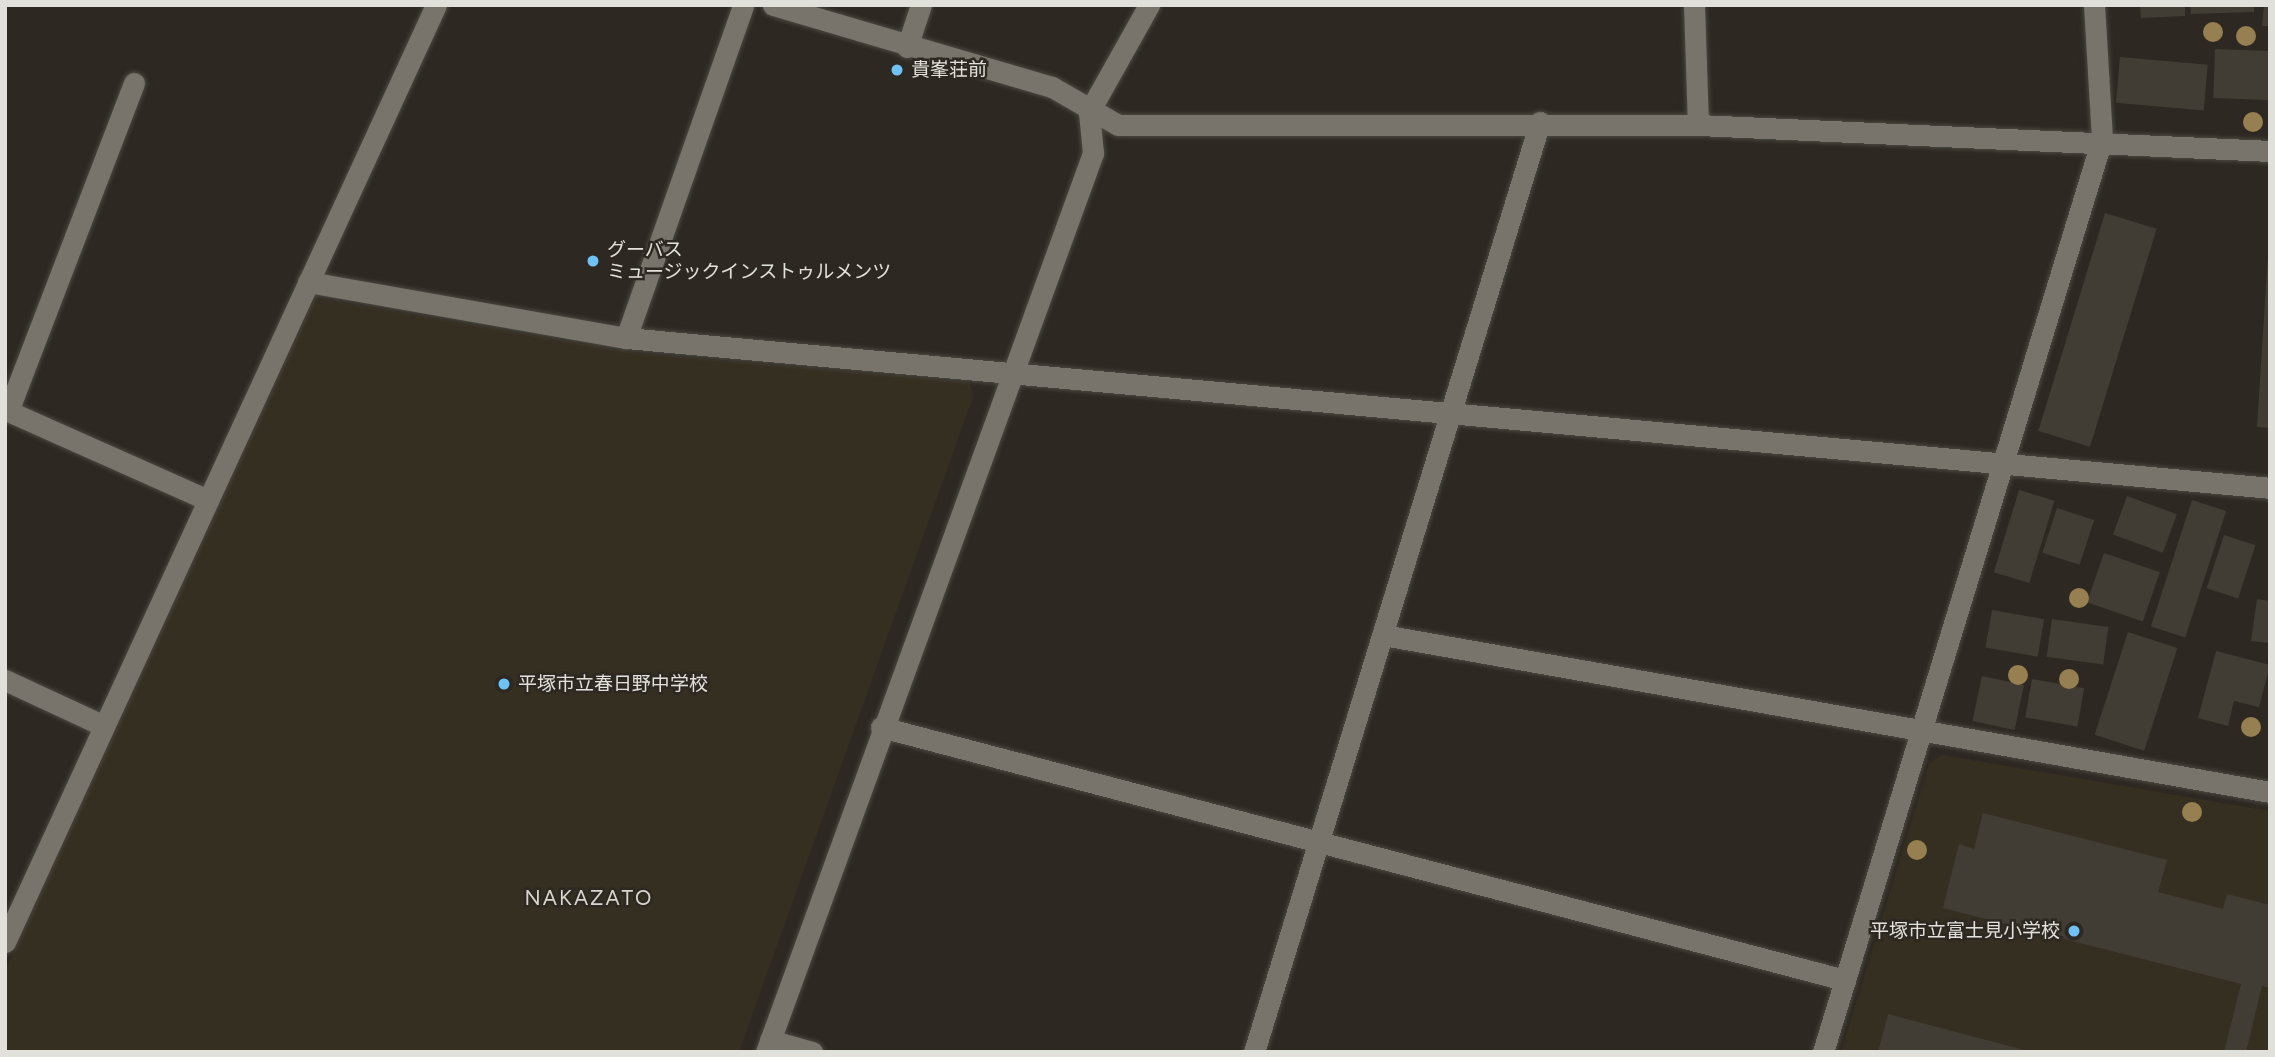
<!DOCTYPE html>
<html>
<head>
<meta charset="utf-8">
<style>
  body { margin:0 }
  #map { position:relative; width:2275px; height:1057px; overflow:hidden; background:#2d2922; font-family:Figtree,"Noto Sans JP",sans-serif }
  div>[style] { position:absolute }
  .built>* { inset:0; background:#352f21 }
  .building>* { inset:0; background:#413d35; transform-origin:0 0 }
  .roads { filter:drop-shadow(0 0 2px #4a4841) drop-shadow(0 0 2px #4a4841) }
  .minor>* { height:21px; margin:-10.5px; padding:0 10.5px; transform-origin:10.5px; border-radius:10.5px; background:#78746b }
  .trees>* { width:20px; height:20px; margin:-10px; border-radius:50%; background:#967f50 }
  .dots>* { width:19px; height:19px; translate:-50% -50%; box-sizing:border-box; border:4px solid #2d2922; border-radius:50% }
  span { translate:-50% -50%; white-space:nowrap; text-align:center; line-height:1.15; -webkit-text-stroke:5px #2d2922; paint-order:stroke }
  .poi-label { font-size:19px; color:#e2e0db }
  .left { translate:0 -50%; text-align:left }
  .right { translate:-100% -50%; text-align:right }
  .neighbourhood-label { font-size:21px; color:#d9d4cb; letter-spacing:2px }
  .frame { position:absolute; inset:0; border:7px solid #e2e0db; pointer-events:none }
</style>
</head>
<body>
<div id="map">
  <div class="built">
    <i style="clip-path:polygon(315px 298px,636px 353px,970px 382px,973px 397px,739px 1052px,5px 1052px,5px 971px)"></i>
    <i style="clip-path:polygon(1942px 755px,2270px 811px,2270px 1052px,1841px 1052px,1929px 764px)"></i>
  </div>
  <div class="building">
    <i style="clip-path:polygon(2140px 5px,2185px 5px,2185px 16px,2141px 18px)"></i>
    <i style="clip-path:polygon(2190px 5px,2254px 5px,2254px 12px,2191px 14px)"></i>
    <i style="clip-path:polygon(2264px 5px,2270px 5px,2270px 26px,2262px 26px)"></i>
    <i style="left:2215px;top:49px;width:55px;height:49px;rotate:2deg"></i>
    <i style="left:2120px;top:57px;width:88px;height:46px;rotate:5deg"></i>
    <i style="left:2105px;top:213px;width:54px;height:228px;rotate:17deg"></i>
    <i style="clip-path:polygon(2268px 255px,2270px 255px,2270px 428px,2257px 427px)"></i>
    <i style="left:2019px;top:490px;width:37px;height:86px;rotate:17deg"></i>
    <i style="left:2127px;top:496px;width:53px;height:41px;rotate:20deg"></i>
    <i style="left:2192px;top:500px;width:36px;height:133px;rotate:18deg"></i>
    <i style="left:2057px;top:508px;width:39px;height:47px;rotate:18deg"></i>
    <i style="left:2224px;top:535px;width:33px;height:56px;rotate:18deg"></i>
    <i style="left:2104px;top:553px;width:59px;height:52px;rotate:19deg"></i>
    <i style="clip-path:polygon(2257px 599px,2270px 601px,2270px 643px,2251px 641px)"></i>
    <i style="left:1992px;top:610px;width:53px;height:38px;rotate:10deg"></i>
    <i style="left:2052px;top:619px;width:57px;height:38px;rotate:8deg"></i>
    <i style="left:2128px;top:632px;width:52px;height:108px;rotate:18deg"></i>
    <i style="clip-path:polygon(2216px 651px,2270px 665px,2259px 707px,2234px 701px,2228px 726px,2198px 718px)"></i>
    <i style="left:1982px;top:676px;width:43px;height:46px;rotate:12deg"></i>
    <i style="left:2032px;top:679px;width:53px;height:39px;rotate:10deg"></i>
    <i style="clip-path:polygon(1983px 813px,2167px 860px,2158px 892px,2223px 909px,2227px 894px,2270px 905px,2270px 988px,2262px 986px,2246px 1052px,2224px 1052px,2241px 984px,1943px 908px,1959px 844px,1974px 849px)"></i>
    <i style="clip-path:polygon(1888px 1014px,2028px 1051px,2028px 1052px,1878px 1052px)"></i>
  </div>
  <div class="roads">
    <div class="minor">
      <i style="left:773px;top:5px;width:291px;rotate:16.4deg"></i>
      <i style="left:1052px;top:87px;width:76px;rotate:29.9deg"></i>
      <i style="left:1118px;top:125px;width:580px"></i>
      <i style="left:1698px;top:125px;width:573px;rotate:2.6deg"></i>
      <i style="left:1694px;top:5px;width:120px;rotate:88.1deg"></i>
      <i style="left:907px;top:47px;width:44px;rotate:-71.6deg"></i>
      <i style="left:134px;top:83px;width:351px;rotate:111deg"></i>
      <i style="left:8px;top:411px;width:219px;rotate:24deg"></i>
      <i style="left:308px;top:282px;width:323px;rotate:10deg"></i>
      <i style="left:626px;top:338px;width:1651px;rotate:5.21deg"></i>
      <i style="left:626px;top:338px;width:353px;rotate:-70.6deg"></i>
      <i style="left:1383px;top:635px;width:901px;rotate:10.04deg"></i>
      <i style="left:5px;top:680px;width:109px;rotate:24.9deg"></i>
      <i style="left:881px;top:727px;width:997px;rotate:14.71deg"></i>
      <i style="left:5px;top:942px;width:1031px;rotate:-65.3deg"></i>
      <i style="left:770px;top:1040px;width:44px;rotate:15.9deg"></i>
      <i style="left:766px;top:1052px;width:957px;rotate:-70.01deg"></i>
      <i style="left:1093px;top:153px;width:41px;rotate:-95.6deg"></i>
      <i style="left:1089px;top:112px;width:123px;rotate:-60.7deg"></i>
      <i style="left:1254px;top:1052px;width:973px;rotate:-72.91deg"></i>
      <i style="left:1823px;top:1052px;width:955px;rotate:-73.01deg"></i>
      <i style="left:2102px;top:139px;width:134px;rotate:-93.4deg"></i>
    </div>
  </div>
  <div class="trees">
    <i style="left:2213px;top:32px"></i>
    <i style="left:2246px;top:36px"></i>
    <i style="left:2253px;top:122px"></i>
    <i style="left:2079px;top:598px"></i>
    <i style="left:2018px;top:675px"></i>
    <i style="left:2069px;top:679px"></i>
    <i style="left:2251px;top:727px"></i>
    <i style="left:2192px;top:812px"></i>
    <i style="left:1917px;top:850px"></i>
  </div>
  <div class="dots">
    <i style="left:897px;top:70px;background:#70c1f4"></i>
    <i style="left:593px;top:261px;background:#70c1f4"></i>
    <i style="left:504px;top:684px;background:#70c1f4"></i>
    <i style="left:2074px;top:931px;background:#70c1f4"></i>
  </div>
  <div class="poi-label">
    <span class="left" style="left:911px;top:70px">貴峯荘前</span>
    <span class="left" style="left:607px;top:261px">グーバス<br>ミュージックインストゥルメンツ</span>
    <span class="left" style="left:518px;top:684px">平塚市立春日野中学校</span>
    <span class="right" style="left:2060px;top:931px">平塚市立富士見小学校</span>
  </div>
  <div class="neighbourhood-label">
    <span style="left:589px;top:898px">NAKAZATO</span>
  </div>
  <div class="frame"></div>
</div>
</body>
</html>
